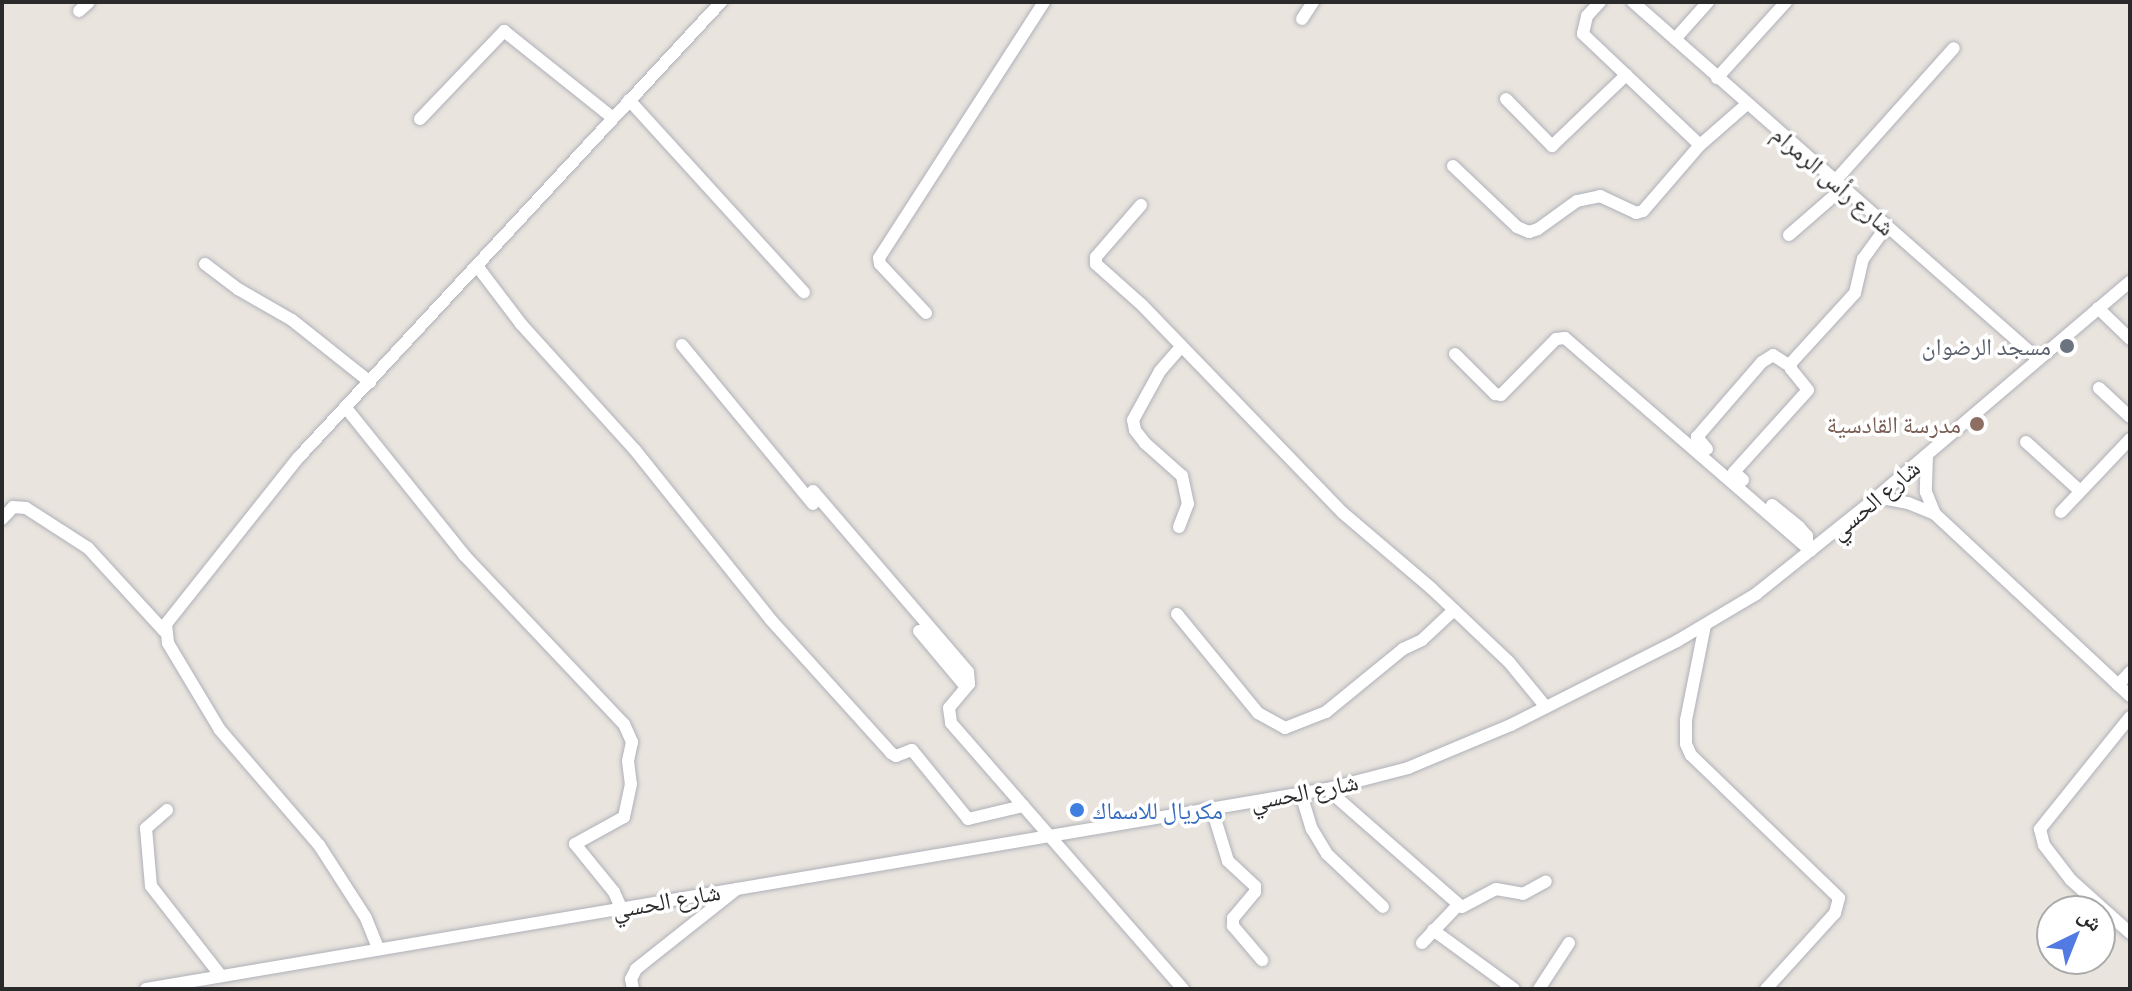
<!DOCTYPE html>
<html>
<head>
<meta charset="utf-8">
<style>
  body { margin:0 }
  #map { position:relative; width:2132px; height:991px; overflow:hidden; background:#eae4de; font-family:Manrope,"Noto Naskh Arabic",sans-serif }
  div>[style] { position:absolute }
  .roads { filter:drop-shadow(0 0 2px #aeb1b9) drop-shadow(0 0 2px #aeb1b9) }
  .minor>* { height:12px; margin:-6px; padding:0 6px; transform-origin:6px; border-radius:6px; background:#fff }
  .dots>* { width:22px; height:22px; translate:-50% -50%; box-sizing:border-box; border:4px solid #fff; border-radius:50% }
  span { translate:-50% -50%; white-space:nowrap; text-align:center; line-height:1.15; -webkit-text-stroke:7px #fff; paint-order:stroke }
  .street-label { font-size:24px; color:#2a2a2a }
  .worship-label { font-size:24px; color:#5b616d }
  .right { translate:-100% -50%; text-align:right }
  .education-label { font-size:24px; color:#785e54 }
  .shop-label { font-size:24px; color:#366cbe }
  .left { translate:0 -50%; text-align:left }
  .frame { position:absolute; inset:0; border:4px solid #2a2a2a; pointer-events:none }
  .north { position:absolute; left:2036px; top:895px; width:80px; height:80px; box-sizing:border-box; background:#fff; border:2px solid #aaa; border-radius:50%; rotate:43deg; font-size:22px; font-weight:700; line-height:32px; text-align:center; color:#2a2a2a }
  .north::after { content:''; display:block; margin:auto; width:28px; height:36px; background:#527ae3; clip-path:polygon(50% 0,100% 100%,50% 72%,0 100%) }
</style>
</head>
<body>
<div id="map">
  <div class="roads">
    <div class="minor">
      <i style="left:1600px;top:2px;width:19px;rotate:133deg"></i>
      <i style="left:1587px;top:16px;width:18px;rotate:103deg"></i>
      <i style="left:1583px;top:34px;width:161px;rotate:43.5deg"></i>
      <i style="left:1633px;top:2px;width:538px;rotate:41.39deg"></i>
      <i style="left:79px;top:11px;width:13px;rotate:-42deg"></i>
      <i style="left:1302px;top:19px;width:20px;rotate:-57deg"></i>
      <i style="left:1675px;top:39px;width:50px;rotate:-48.3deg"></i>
      <i style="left:1717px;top:78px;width:103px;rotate:-47.8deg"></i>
      <i style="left:1506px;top:99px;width:66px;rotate:45.6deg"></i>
      <i style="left:1552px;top:146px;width:103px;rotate:-43.8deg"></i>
      <i style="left:629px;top:100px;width:260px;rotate:47.7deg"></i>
      <i style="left:420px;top:119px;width:122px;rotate:-46.3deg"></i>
      <i style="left:504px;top:31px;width:139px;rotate:38.6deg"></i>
      <i style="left:1453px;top:166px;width:88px;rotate:43.6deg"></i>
      <i style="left:1517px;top:227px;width:13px;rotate:23deg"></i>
      <i style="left:1529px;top:232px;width:9px;rotate:-18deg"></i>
      <i style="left:1538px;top:229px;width:48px;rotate:-35.7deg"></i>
      <i style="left:1577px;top:201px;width:24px;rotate:-12deg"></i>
      <i style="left:1600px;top:196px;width:40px;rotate:25deg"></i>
      <i style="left:1636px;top:213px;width:7px;rotate:-16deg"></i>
      <i style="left:1643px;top:211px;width:87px;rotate:-49.2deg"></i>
      <i style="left:1700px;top:145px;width:62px;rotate:-41.1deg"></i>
      <i style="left:1835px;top:181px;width:178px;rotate:-48.2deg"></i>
      <i style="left:1141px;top:205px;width:69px;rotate:130.9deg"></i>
      <i style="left:1096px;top:257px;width:7px;rotate:90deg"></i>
      <i style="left:1096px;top:264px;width:62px;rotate:41.7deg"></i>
      <i style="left:1142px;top:305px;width:289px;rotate:46deg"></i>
      <i style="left:1343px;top:513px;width:116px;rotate:40.4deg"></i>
      <i style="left:1431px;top:588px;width:108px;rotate:43.5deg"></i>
      <i style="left:1509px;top:662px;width:58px;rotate:50.6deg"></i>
      <i style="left:1789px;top:235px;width:72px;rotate:-41deg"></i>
      <i style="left:205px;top:264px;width:41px;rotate:37.1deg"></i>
      <i style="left:238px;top:289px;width:62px;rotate:29.9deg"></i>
      <i style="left:292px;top:320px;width:100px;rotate:38.5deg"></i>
      <i style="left:477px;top:266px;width:73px;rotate:52.8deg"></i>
      <i style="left:521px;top:324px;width:170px;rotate:47.9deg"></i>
      <i style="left:635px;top:450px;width:218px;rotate:51.3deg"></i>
      <i style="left:771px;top:620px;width:179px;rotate:47.9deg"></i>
      <i style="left:891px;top:753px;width:6px;rotate:31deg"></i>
      <i style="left:896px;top:756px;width:17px;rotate:-21deg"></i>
      <i style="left:912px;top:750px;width:89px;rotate:50.9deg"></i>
      <i style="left:968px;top:819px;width:57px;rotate:-13.3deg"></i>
      <i style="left:2098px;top:308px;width:45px;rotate:44.1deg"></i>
      <i style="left:926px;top:313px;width:67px;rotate:-133.2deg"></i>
      <i style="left:880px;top:264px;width:6px;rotate:-99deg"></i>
      <i style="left:879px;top:258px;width:305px;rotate:-57.2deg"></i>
      <i style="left:682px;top:345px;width:206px;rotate:50.5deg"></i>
      <i style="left:1455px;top:354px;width:57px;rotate:45deg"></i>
      <i style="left:1495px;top:394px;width:6px;rotate:9deg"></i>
      <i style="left:1501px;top:395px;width:78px;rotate:-45.5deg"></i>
      <i style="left:1556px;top:339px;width:9px;rotate:-6deg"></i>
      <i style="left:1565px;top:338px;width:325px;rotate:40.9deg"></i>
      <i style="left:2099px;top:388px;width:42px;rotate:43.1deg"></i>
      <i style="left:346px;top:408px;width:189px;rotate:51.2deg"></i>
      <i style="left:464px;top:555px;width:233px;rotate:46.6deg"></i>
      <i style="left:624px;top:724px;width:20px;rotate:66deg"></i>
      <i style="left:632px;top:742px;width:19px;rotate:102deg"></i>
      <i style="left:628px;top:761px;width:23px;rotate:83deg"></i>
      <i style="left:631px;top:784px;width:34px;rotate:102deg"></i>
      <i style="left:624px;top:817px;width:56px;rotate:151.1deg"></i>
      <i style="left:575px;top:844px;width:62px;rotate:50.9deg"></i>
      <i style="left:614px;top:892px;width:17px;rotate:66deg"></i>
      <i style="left:2026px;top:442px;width:73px;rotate:42.2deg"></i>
      <i style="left:1707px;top:449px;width:16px;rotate:-130deg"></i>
      <i style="left:1697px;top:437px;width:99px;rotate:-49.1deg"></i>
      <i style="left:1762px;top:362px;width:13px;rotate:-32deg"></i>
      <i style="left:1773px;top:355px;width:20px;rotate:33deg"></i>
      <i style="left:1927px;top:455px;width:37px;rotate:92deg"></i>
      <i style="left:1926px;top:492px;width:24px;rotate:68deg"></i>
      <i style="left:1743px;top:480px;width:12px;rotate:-138deg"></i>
      <i style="left:1734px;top:472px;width:110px;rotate:-47.9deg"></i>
      <i style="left:1808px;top:390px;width:27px;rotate:-129deg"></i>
      <i style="left:1791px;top:369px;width:6px;rotate:-90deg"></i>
      <i style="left:1791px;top:363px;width:95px;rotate:-47.6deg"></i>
      <i style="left:1855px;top:293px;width:35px;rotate:-77deg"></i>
      <i style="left:1863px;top:259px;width:41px;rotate:-54deg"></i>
      <i style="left:813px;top:491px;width:238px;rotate:49.4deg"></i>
      <i style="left:968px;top:672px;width:12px;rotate:85deg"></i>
      <i style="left:969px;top:684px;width:31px;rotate:130deg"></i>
      <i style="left:949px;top:708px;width:15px;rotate:82deg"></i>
      <i style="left:951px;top:723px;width:353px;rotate:48.9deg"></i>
      <i style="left:1877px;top:497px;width:32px;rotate:11deg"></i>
      <i style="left:1908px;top:503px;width:29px;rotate:22deg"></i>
      <i style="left:1935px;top:514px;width:267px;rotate:43deg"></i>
      <i style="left:1772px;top:505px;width:35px;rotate:39deg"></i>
      <i style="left:1799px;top:527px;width:12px;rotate:48deg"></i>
      <i style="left:1807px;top:536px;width:7px;rotate:90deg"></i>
      <i style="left:2061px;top:512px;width:100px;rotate:-46.6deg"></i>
      <i style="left:2px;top:519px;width:16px;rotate:-47deg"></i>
      <i style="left:13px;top:507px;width:13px;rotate:4deg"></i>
      <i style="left:26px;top:508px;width:74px;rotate:32.8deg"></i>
      <i style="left:88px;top:548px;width:113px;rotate:47.5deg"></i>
      <i style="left:1179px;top:527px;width:25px;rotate:-69deg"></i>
      <i style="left:1188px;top:504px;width:29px;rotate:-102deg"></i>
      <i style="left:1182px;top:476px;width:50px;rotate:-138.3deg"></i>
      <i style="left:1145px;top:443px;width:16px;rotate:-128deg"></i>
      <i style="left:1135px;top:430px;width:10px;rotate:-101deg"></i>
      <i style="left:1133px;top:420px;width:56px;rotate:-61.1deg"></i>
      <i style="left:1160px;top:371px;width:32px;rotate:-49deg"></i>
      <i style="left:1177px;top:614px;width:128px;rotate:50.7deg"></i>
      <i style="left:1258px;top:713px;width:31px;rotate:29deg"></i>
      <i style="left:1285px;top:728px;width:44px;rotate:-21.3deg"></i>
      <i style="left:1326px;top:712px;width:99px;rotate:-39.3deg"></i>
      <i style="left:1403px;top:649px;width:21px;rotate:-25deg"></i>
      <i style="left:1422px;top:640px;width:44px;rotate:-43.2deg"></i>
      <i style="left:1705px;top:625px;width:97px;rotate:101.3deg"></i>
      <i style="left:1686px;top:720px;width:24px;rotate:90deg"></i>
      <i style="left:1686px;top:744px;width:12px;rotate:66deg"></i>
      <i style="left:1691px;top:755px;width:206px;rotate:44deg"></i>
      <i style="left:1839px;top:898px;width:16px;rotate:105deg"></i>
      <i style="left:1835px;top:913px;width:103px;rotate:132.2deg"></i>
      <i style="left:919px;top:631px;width:73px;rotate:50deg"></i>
      <i style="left:2118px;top:685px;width:18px;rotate:-47deg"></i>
      <i style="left:2130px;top:717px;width:144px;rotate:128.8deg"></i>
      <i style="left:2040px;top:829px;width:16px;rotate:76deg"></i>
      <i style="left:2044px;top:845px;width:44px;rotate:52.4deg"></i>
      <i style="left:2071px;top:880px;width:79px;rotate:41.9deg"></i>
      <i style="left:1327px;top:789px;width:179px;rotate:41.2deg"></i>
      <i style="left:1462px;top:907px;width:38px;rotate:-28deg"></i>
      <i style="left:1496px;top:889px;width:27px;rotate:10deg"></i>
      <i style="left:1523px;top:894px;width:26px;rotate:-29deg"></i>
      <i style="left:1301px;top:794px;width:37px;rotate:73deg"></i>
      <i style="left:1312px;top:829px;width:29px;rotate:59deg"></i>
      <i style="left:1327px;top:854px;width:77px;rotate:43.4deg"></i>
      <i style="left:1212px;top:809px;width:54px;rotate:72.9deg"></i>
      <i style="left:1228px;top:861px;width:37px;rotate:43deg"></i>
      <i style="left:1255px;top:886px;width:6px;rotate:90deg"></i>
      <i style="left:1255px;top:892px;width:34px;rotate:130deg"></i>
      <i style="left:1233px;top:918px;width:8px;rotate:90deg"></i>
      <i style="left:1233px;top:926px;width:45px;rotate:49.5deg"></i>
      <i style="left:167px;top:810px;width:28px;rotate:139deg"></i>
      <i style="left:146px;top:828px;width:58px;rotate:85.1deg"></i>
      <i style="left:151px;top:886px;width:114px;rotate:52.1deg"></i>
      <i style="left:1433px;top:930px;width:100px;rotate:36.1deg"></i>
      <i style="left:1422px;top:943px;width:52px;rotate:-46.5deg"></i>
      <i style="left:378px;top:948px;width:32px;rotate:-112deg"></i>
      <i style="left:366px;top:918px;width:87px;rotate:-122.8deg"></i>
      <i style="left:319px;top:845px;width:152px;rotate:-130.7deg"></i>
      <i style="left:220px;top:730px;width:101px;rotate:-120.9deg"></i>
      <i style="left:168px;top:643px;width:19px;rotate:-96deg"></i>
      <i style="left:166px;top:624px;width:213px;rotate:-51.5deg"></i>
      <i style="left:299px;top:457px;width:621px;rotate:-47.15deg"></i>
      <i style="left:146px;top:989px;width:1198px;rotate:-9.61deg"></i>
      <i style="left:1327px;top:789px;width:84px;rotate:-14.5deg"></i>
      <i style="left:1408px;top:768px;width:112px;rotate:-22.7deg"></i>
      <i style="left:1511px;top:725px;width:186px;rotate:-26.8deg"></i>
      <i style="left:1677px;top:641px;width:92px;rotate:-30.7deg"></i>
      <i style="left:1756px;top:594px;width:155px;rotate:-38.7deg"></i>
      <i style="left:1877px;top:497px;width:332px;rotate:-40.4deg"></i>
      <i style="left:633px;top:989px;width:10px;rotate:-101deg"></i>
      <i style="left:631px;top:979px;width:11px;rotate:-63deg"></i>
      <i style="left:636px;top:969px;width:129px;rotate:-38.4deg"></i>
      <i style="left:1539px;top:989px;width:55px;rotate:-56.9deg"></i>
    </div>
  </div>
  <div class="dots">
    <i style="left:2067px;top:346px;background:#6b7280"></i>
    <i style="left:1977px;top:424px;background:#8d6e63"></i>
    <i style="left:1077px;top:810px;background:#3f7fe0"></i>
  </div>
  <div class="street-label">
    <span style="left:1834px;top:180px;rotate:41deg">شارع رأس الرمرام</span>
    <span style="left:1874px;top:499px;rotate:-40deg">شارع الحسي</span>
    <span style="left:1304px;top:791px;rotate:-11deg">شارع الحسي</span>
    <span style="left:666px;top:900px;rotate:-10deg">شارع الحسي</span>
  </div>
  <div class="worship-label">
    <span class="right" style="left:2051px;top:346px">مسجد الرضوان</span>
  </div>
  <div class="education-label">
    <span class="right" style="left:1961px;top:424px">مدرسة القادسية</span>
  </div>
  <div class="shop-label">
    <span class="left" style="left:1093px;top:810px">مكريال للاسماك</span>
  </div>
  <div class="frame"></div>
  <div class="north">ش</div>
</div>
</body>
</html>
